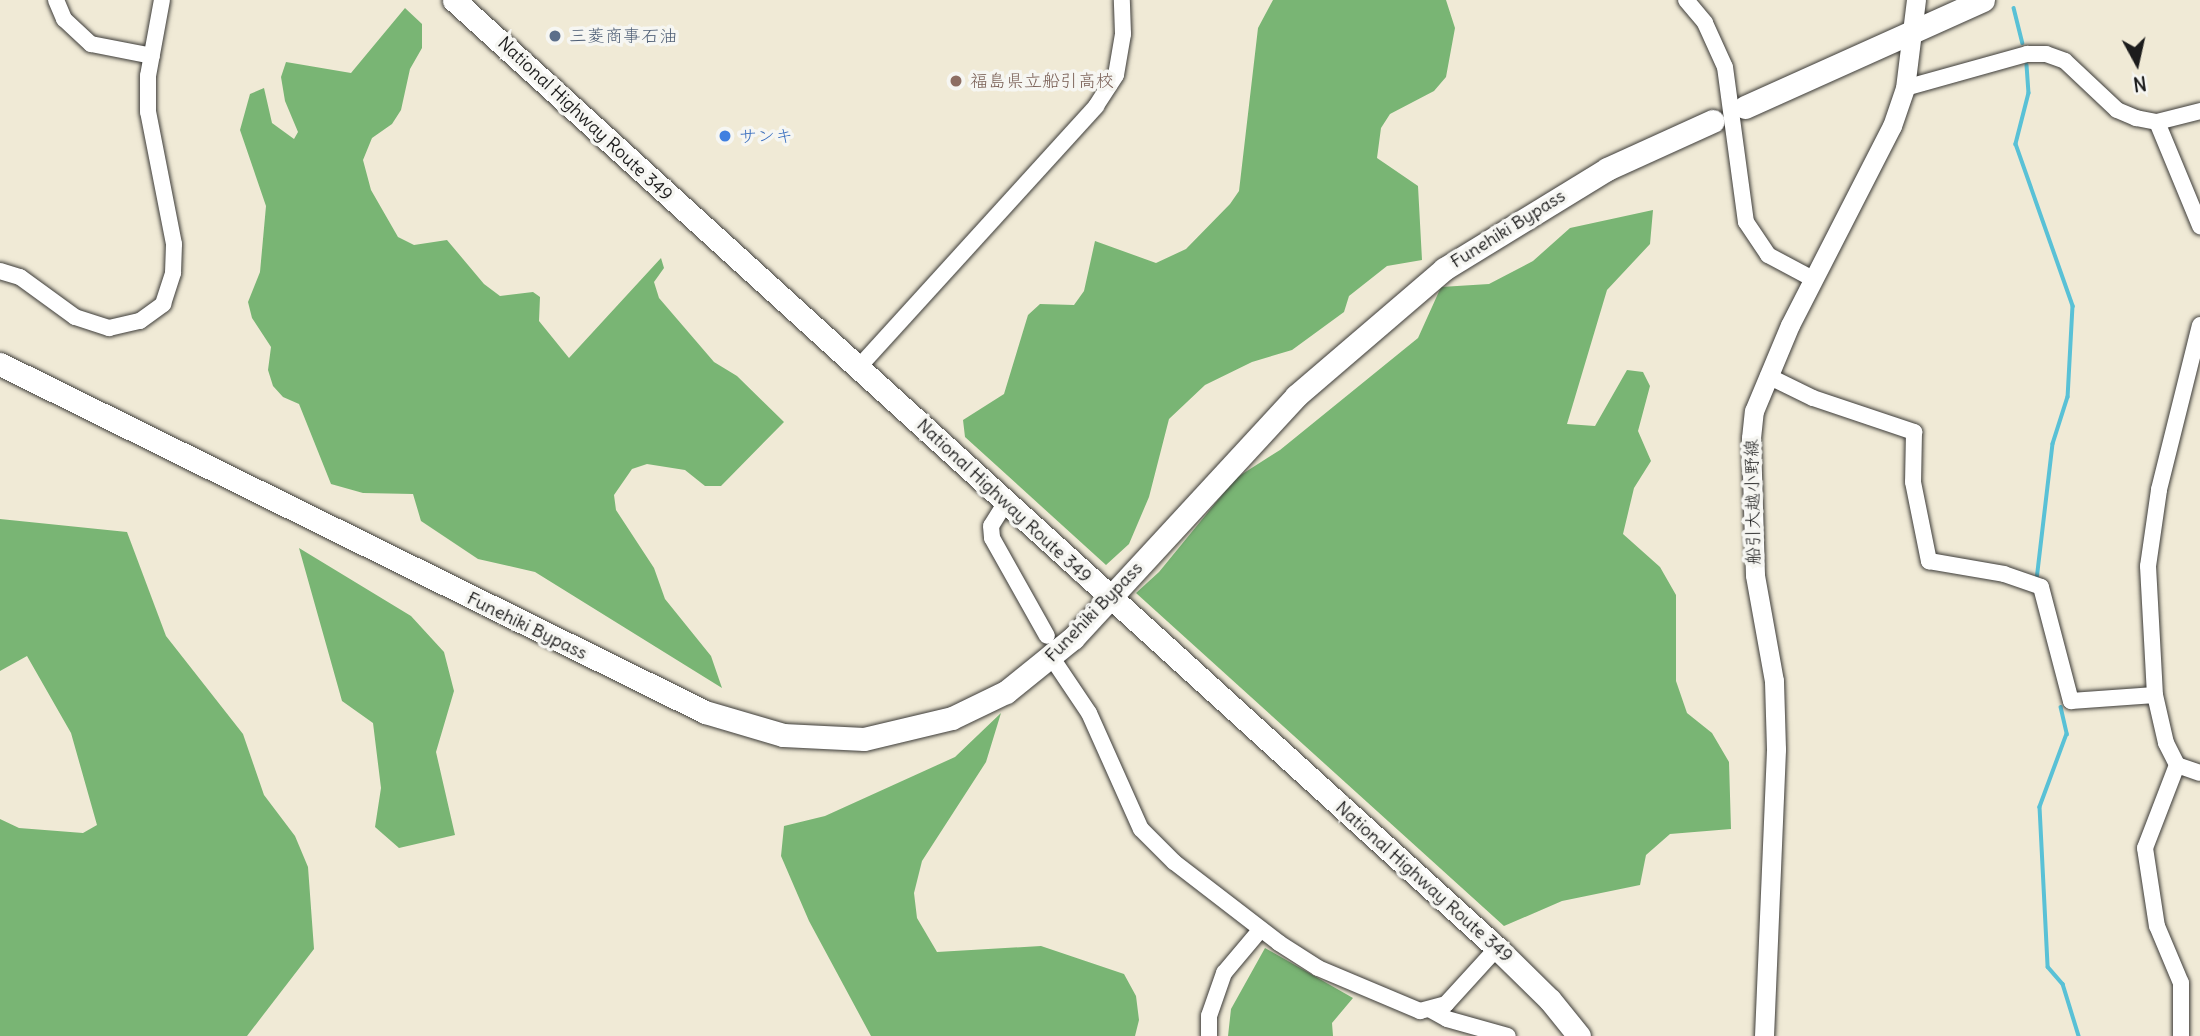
<!DOCTYPE html>
<html>
<head>
<meta charset="utf-8">
<style>
  body { margin:0 }
  #map { position:relative; width:2200px; height:1036px; overflow:hidden; background:#f0ead6; font-family:Delius,"Klee One",sans-serif }
  div>[style] { position:absolute }
  .forest>* { inset:0; background:#79b574 }
  .stream>* { height:3.5px; margin:-1.75px; padding:0 1.75px; transform-origin:1.75px; border-radius:1.75px; background:#59c1d6 }
  .roads { filter:drop-shadow(0 0 2px #3c3b38) drop-shadow(0 0 2px #3c3b38) }
  .minor>* { height:16px; margin:-8px; padding:0 8px; transform-origin:8px; border-radius:8px; background:#fff }
  .major>* { height:19px; margin:-9.5px; padding:0 9.5px; transform-origin:9.5px; border-radius:9.5px; background:#fff }
  .highway>* { height:23px; margin:-11.5px; padding:0 11.5px; transform-origin:11.5px; border-radius:11.5px; background:#fff }
  .dots>* { width:19px; height:19px; translate:-50% -50%; box-sizing:border-box; border:4px solid #f6f6f2; border-radius:50% }
  span { translate:-50% -50%; white-space:nowrap; text-align:center; line-height:1.15; -webkit-text-stroke:7px #f6f6f2; paint-order:stroke }
  .service-label { font-size:18px; color:#4e5e75 }
  .left { translate:0 -50%; text-align:left }
  .education-label { font-size:18px; color:#785e54 }
  .street-label { font-size:18px; color:#1c1c1c }
  .shop-label { font-size:18px; color:#366cbe }
  .north { position:absolute; left:2102px; top:28px; width:70px; height:70px; -webkit-text-stroke:5px #f6f6f2; paint-order:stroke; rotate:172deg; font-size:19px; font-weight:700; line-height:28px; text-align:center; color:#1c1c1c }
  .north::after { content:''; display:block; margin:auto; width:24px; height:32px; background:#1c1c1c; clip-path:polygon(50% 0,100% 100%,50% 72%,0 100%) }
</style>
</head>
<body>
<div id="map">
  <div class="forest">
    <i style="clip-path:polygon(1273px 0,1446px 0,1455px 28px,1446px 77px,1434px 91px,1390px 114px,1381px 128px,1377px 158px,1418px 186px,1422px 260px,1387px 266px,1349px 296px,1344px 312px,1292px 350px,1252px 362px,1205px 385px,1169px 419px,1149px 497px,1129px 544px,1106px 565px,965px 437px,963px 420px,1004px 394px,1028px 315px,1040px 304px,1074px 305px,1084px 291px,1095px 241px,1156px 263px,1186px 249px,1230px 204px,1239px 191px,1258px 28px)"></i>
    <i style="clip-path:polygon(405px 8px,422px 24px,422px 48px,410px 69px,401px 110px,392px 124px,372px 138px,363px 160px,371px 190px,398px 237px,414px 245px,447px 240px,484px 284px,500px 296px,533px 292px,540px 297px,539px 321px,569px 358px,661px 258px,664px 268px,654px 282px,659px 298px,714px 362px,737px 376px,784px 422px,721px 486px,705px 486px,685px 470px,647px 464px,632px 469px,614px 495px,616px 510px,654px 568px,665px 599px,711px 656px,722px 688px,535px 572px,478px 559px,421px 521px,413px 494px,363px 493px,331px 484px,299px 404px,283px 397px,273px 386px,268px 370px,271px 347px,252px 318px,248px 302px,260px 272px,266px 206px,240px 130px,250px 94px,264px 88px,272px 123px,294px 139px,298px 132px,285px 101px,281px 77px,286px 62px,351px 73px)"></i>
    <i style="clip-path:polygon(1653px 210px,1650px 244px,1607px 290px,1567px 424px,1595px 426px,1627px 370px,1643px 372px,1650px 386px,1638px 431px,1651px 461px,1634px 488px,1623px 534px,1660px 567px,1676px 595px,1676px 681px,1687px 713px,1712px 733px,1729px 762px,1731px 829px,1670px 834px,1646px 855px,1640px 885px,1562px 901px,1504px 926px,1136px 593px,1159px 572px,1236px 478px,1280px 450px,1418px 338px,1441px 287px,1489px 284px,1533px 261px,1570px 228px)"></i>
    <i style="clip-path:polygon(0 519px,127px 532px,166px 636px,243px 734px,264px 795px,295px 836px,308px 867px,314px 949px,247px 1036px,0 1036px,0 819px,19px 828px,83px 833px,97px 825px,71px 733px,27px 656px,0 671px)"></i>
    <i style="clip-path:polygon(299px 548px,411px 616px,444px 652px,454px 691px,436px 752px,455px 835px,399px 848px,375px 827px,381px 788px,373px 723px,342px 701px)"></i>
    <i style="clip-path:polygon(1001px 713px,986px 762px,922px 861px,914px 893px,917px 918px,937px 952px,1041px 946px,1124px 974px,1136px 996px,1139px 1020px,1135px 1036px,871px 1036px,809px 921px,781px 856px,784px 826px,825px 816px,955px 757px)"></i>
    <i style="clip-path:polygon(1265px 948px,1353px 998px,1332px 1023px,1333px 1036px,1228px 1036px,1231px 1009px)"></i>
  </div>
  <div class="stream">
    <i style="left:2014px;top:8px;width:36px;rotate:76deg"></i>
    <i style="left:2027px;top:65px;width:28px;rotate:86deg"></i>
    <i style="left:2029px;top:93px;width:53px;rotate:104.3deg"></i>
    <i style="left:2016px;top:144px;width:172px;rotate:70.6deg"></i>
    <i style="left:2073px;top:306px;width:91px;rotate:93.1deg"></i>
    <i style="left:2068px;top:397px;width:49px;rotate:107.7deg"></i>
    <i style="left:2053px;top:444px;width:138px;rotate:96.7deg"></i>
    <i style="left:2061px;top:707px;width:28px;rotate:77deg"></i>
    <i style="left:2067px;top:734px;width:78px;rotate:110.3deg"></i>
    <i style="left:2040px;top:807px;width:160px;rotate:87.1deg"></i>
    <i style="left:2048px;top:967px;width:23px;rotate:49deg"></i>
    <i style="left:2063px;top:984px;width:54px;rotate:72.9deg"></i>
  </div>
  <div class="roads">
    <div class="minor">
      <i style="left:56px;top:0;width:21px;rotate:67deg"></i>
      <i style="left:64px;top:19px;width:37px;rotate:43deg"></i>
      <i style="left:91px;top:44px;width:62px;rotate:11.1deg"></i>
      <i style="left:1686px;top:0;width:30px;rotate:50deg"></i>
      <i style="left:1705px;top:23px;width:48px;rotate:65.6deg"></i>
      <i style="left:1725px;top:67px;width:156px;rotate:82.3deg"></i>
      <i style="left:1746px;top:222px;width:40px;rotate:56deg"></i>
      <i style="left:1768px;top:255px;width:51px;rotate:28.1deg"></i>
      <i style="left:1905px;top:88px;width:127px;rotate:-15.6deg"></i>
      <i style="left:2027px;top:54px;width:19px"></i>
      <i style="left:2046px;top:54px;width:20px;rotate:20deg"></i>
      <i style="left:2065px;top:61px;width:71px;rotate:43.3deg"></i>
      <i style="left:2117px;top:110px;width:21px;rotate:23deg"></i>
      <i style="left:2136px;top:118px;width:21px;rotate:11deg"></i>
      <i style="left:2157px;top:122px;width:44px;rotate:-14.3deg"></i>
      <i style="left:2157px;top:122px;width:113px;rotate:67.5deg"></i>
      <i style="left:0;top:271px;width:21px;rotate:17deg"></i>
      <i style="left:20px;top:277px;width:68px;rotate:36deg"></i>
      <i style="left:75px;top:317px;width:36px;rotate:18deg"></i>
      <i style="left:109px;top:328px;width:32px;rotate:-13deg"></i>
      <i style="left:140px;top:321px;width:29px;rotate:-36deg"></i>
      <i style="left:163px;top:304px;width:33px;rotate:-72deg"></i>
      <i style="left:173px;top:273px;width:29px;rotate:-88deg"></i>
      <i style="left:174px;top:244px;width:135px;rotate:-101.1deg"></i>
      <i style="left:148px;top:112px;width:36px;rotate:-90deg"></i>
      <i style="left:148px;top:76px;width:77px;rotate:-79.6deg"></i>
      <i style="left:2200px;top:325px;width:170px;rotate:104deg"></i>
      <i style="left:2159px;top:490px;width:77px;rotate:98.2deg"></i>
      <i style="left:2148px;top:566px;width:129px;rotate:86.9deg"></i>
      <i style="left:2155px;top:695px;width:49px;rotate:77.1deg"></i>
      <i style="left:2166px;top:743px;width:25px;rotate:63deg"></i>
      <i style="left:2177px;top:765px;width:24px;rotate:19deg"></i>
      <i style="left:858px;top:368px;width:354px;rotate:-47.7deg"></i>
      <i style="left:1096px;top:106px;width:37px;rotate:-57deg"></i>
      <i style="left:1116px;top:75px;width:42px;rotate:-80.3deg"></i>
      <i style="left:1123px;top:34px;width:34px;rotate:-92deg"></i>
      <i style="left:1768px;top:376px;width:50px;rotate:26.1deg"></i>
      <i style="left:1813px;top:398px;width:107px;rotate:18.6deg"></i>
      <i style="left:1914px;top:432px;width:50px;rotate:91.1deg"></i>
      <i style="left:1913px;top:482px;width:81px;rotate:78.6deg"></i>
      <i style="left:1929px;top:561px;width:76px;rotate:9.8deg"></i>
      <i style="left:2004px;top:574px;width:39px;rotate:19deg"></i>
      <i style="left:2041px;top:587px;width:118px;rotate:75.3deg"></i>
      <i style="left:2071px;top:701px;width:84px;rotate:-4.1deg"></i>
      <i style="left:1006px;top:502px;width:28px;rotate:122deg"></i>
      <i style="left:991px;top:526px;width:12px;rotate:85deg"></i>
      <i style="left:992px;top:538px;width:112px;rotate:60.7deg"></i>
      <i style="left:1052px;top:658px;width:66px;rotate:56.1deg"></i>
      <i style="left:1089px;top:713px;width:127px;rotate:65.9deg"></i>
      <i style="left:1141px;top:829px;width:47px;rotate:45deg"></i>
      <i style="left:1174px;top:862px;width:133px;rotate:37.6deg"></i>
      <i style="left:1279px;top:943px;width:46px;rotate:32.7deg"></i>
      <i style="left:1318px;top:968px;width:111px;rotate:22.9deg"></i>
      <i style="left:1420px;top:1011px;width:27px;rotate:-15deg"></i>
      <i style="left:1446px;top:1004px;width:76px;rotate:-47.7deg"></i>
      <i style="left:2177px;top:765px;width:89px;rotate:111.1deg"></i>
      <i style="left:2145px;top:848px;width:79px;rotate:81.3deg"></i>
      <i style="left:2157px;top:926px;width:62px;rotate:67.2deg"></i>
      <i style="left:2181px;top:983px;width:53px;rotate:90deg"></i>
      <i style="left:1431px;top:1010px;width:18px;rotate:29deg"></i>
      <i style="left:1447px;top:1019px;width:63px;rotate:15.6deg"></i>
      <i style="left:1209px;top:1036px;width:20px;rotate:-90deg"></i>
      <i style="left:1209px;top:1016px;width:46px;rotate:-70.8deg"></i>
      <i style="left:1224px;top:973px;width:57px;rotate:-49.9deg"></i>
    </div>
    <div class="major">
      <i style="left:1764px;top:1036px;width:287px;rotate:-87.6deg"></i>
      <i style="left:1776px;top:749px;width:68px;rotate:-91.7deg"></i>
      <i style="left:1774px;top:681px;width:108px;rotate:-100.2deg"></i>
      <i style="left:1755px;top:575px;width:137px;rotate:-91.7deg"></i>
      <i style="left:1751px;top:438px;width:27px;rotate:-84deg"></i>
      <i style="left:1754px;top:411px;width:93px;rotate:-67.3deg"></i>
      <i style="left:1790px;top:325px;width:224px;rotate:-62.9deg"></i>
      <i style="left:1892px;top:126px;width:40px;rotate:-71.1deg"></i>
      <i style="left:1905px;top:88px;width:89px;rotate:-82.9deg"></i>
    </div>
    <div class="highway">
      <i style="left:454px;top:0;width:1409px;rotate:42.27deg"></i>
      <i style="left:1497px;top:948px;width:74px;rotate:44.5deg"></i>
      <i style="left:1550px;top:1000px;width:46px;rotate:51.1deg"></i>
      <i style="left:1745px;top:107px;width:261px;rotate:-24.2deg"></i>
      <i style="left:0;top:364px;width:786px;rotate:26.27deg"></i>
      <i style="left:705px;top:712px;width:81px;rotate:16.4deg"></i>
      <i style="left:783px;top:735px;width:81px;rotate:2.8deg"></i>
      <i style="left:864px;top:739px;width:90px;rotate:-13.4deg"></i>
      <i style="left:952px;top:718px;width:60px;rotate:-25.7deg"></i>
      <i style="left:1006px;top:692px;width:86px;rotate:-38.9deg"></i>
      <i style="left:1073px;top:638px;width:329px;rotate:-47.3deg"></i>
      <i style="left:1296px;top:396px;width:195px;rotate:-40.6deg"></i>
      <i style="left:1444px;top:269px;width:191px;rotate:-31.5deg"></i>
      <i style="left:1607px;top:169px;width:116px;rotate:-24.4deg"></i>
    </div>
  </div>
  <div class="dots">
    <i style="left:555px;top:36px;background:#5c6f8a"></i>
    <i style="left:956px;top:81px;background:#8d6e63"></i>
    <i style="left:725px;top:136px;background:#3f7fe0"></i>
  </div>
  <div class="service-label">
    <span class="left" style="left:569px;top:36px">三菱商事石油</span>
  </div>
  <div class="education-label">
    <span class="left" style="left:970px;top:81px">福島県立船引高校</span>
  </div>
  <div class="street-label">
    <span style="left:585px;top:119px;rotate:43deg">National Highway Route 349</span>
    <span style="left:1508px;top:229px;rotate:-32deg">Funehiki Bypass</span>
    <span style="left:1004px;top:501px;rotate:43deg">National Highway Route 349</span>
    <span style="left:1753px;top:502px;rotate:-91deg">船引大越小野線</span>
    <span style="left:1094px;top:612px;rotate:-46deg">Funehiki Bypass</span>
    <span style="left:527px;top:626px;rotate:26deg">Funehiki Bypass</span>
    <span style="left:1424px;top:882px;rotate:42deg">National Highway Route 349</span>
  </div>
  <div class="shop-label">
    <span class="left" style="left:739px;top:136px">サンキ</span>
  </div>
  <div class="north">N</div>
</div>
</body>
</html>
